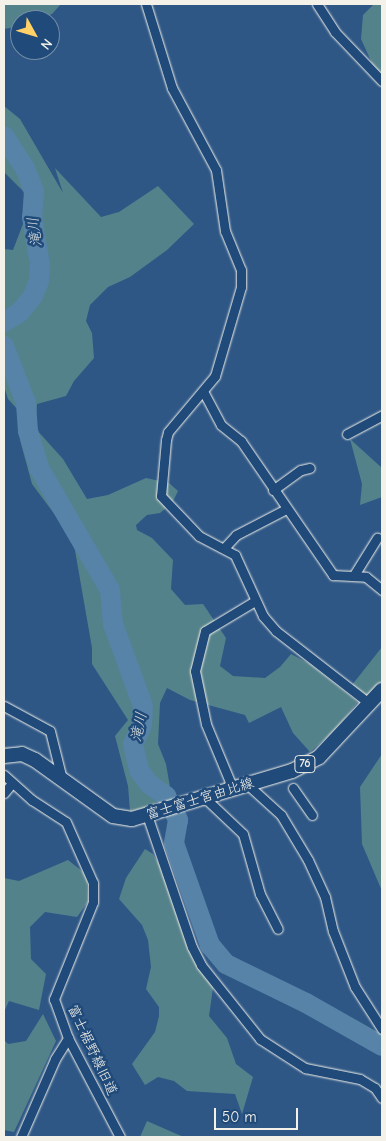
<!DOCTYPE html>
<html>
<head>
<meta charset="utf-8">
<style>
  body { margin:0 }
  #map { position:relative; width:386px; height:1141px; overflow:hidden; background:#2e5786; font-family:"Comic Neue","Klee One",sans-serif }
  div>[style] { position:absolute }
  .green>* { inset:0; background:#54828b }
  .river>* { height:20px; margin:-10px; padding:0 10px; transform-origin:10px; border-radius:10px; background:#5683a7 }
  .roads { filter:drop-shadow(0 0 1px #f4f1e8) drop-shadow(0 0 1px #f4f1e8) }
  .street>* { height:9px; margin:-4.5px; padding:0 4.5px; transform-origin:4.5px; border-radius:4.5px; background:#1f4a7a }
  .primary>* { height:14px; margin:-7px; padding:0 7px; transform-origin:7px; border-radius:7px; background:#1f4a7a }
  span { translate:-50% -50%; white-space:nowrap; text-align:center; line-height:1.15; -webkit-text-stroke:5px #1f4a7a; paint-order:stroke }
  .shield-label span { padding:1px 4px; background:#1f4a7a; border:1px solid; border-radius:4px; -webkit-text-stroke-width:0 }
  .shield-label { font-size:12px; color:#f4f1e8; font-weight:700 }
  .street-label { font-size:14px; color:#f4f1e8 }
  .water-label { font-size:15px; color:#dce0de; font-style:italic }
  .frame { position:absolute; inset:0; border:5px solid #f4f1e8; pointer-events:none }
  .north { position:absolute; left:10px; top:10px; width:50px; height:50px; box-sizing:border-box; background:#1f4a7a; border:1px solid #748da6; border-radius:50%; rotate:129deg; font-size:14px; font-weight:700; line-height:20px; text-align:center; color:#f4f1e8 }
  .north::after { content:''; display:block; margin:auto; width:18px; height:22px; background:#ffd166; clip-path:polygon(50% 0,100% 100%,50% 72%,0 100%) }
  .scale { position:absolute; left:214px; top:1108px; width:84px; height:22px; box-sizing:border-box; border:2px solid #f4f1e8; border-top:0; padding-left:6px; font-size:15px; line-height:18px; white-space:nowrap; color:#f4f1e8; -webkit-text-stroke:4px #1f4a7a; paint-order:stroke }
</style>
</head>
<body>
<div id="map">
  <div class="green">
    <i style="clip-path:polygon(4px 4px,61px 4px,52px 14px,36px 20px,20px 20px,20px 26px,4px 29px)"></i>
    <i style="clip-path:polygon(374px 4px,382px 4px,382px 85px,361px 39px,363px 15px)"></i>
    <i style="clip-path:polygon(4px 106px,20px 119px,63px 193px,55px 168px,101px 217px,119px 212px,158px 186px,194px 224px,167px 250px,130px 277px,108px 287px,90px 305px,86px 321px,92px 333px,94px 358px,74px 381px,66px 396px,37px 404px,35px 428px,63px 459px,87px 499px,108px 495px,146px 478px,169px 483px,178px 491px,172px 503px,160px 513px,147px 515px,136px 525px,137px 530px,152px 538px,173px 560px,171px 589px,185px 605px,203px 604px,226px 638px,220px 666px,233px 676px,265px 678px,280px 667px,291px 654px,310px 664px,358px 702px,334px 731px,310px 752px,293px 733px,281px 707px,249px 723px,245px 715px,190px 700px,167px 688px,160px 703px,158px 744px,166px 764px,171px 793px,149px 807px,130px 811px,128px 786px,115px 736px,128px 720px,92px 664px,92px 648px,73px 539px,32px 484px,20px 440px,18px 410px,8px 399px,4px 386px,4px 249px,13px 250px,26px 216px,25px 193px,4px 172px)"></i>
    <i style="clip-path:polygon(350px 439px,382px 468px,382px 497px,360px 505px,362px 484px)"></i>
    <i style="clip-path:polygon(382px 647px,382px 683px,368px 698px,352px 685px)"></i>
    <i style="clip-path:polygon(382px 754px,382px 891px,362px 844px,360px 787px)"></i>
    <i style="clip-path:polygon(145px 849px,153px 854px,164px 872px,213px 988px,209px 1016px,227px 1038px,236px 1064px,253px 1077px,242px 1114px,235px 1094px,187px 1091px,174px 1081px,158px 1077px,145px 1085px,132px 1064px,155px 1032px,159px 1016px,159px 1007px,146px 989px,151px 967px,148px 940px,142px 925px,119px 899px,126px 878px)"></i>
    <i style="clip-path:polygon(68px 860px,87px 875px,88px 902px,77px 917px,45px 912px,30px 927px,31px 959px,46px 974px,39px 1010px,9px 1001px,4px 1012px,4px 878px,19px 881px)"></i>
    <i style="clip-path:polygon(43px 1014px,56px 1041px,14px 1132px,4px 1130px,4px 1040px,8px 1044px,26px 1041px)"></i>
    <i style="clip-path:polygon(147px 1121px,172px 1132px,184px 1137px,140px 1137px)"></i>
  </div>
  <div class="river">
    <i style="left:4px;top:136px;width:38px;rotate:57deg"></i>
    <i style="left:25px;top:168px;width:25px;rotate:69deg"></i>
    <i style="left:34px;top:191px;width:26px;rotate:94deg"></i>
    <i style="left:32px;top:217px;width:49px;rotate:80.5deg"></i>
    <i style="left:40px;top:265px;width:16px;rotate:94deg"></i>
    <i style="left:39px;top:281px;width:16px;rotate:112deg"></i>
    <i style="left:33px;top:296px;width:21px;rotate:129deg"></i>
    <i style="left:20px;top:312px;width:19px;rotate:148deg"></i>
    <i style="left:4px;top:346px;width:61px;rotate:68.9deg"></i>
    <i style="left:26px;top:403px;width:28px;rotate:86deg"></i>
    <i style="left:28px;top:431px;width:39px;rotate:73deg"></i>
    <i style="left:39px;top:468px;width:141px;rotate:59.8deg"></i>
    <i style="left:110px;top:590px;width:34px;rotate:85deg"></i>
    <i style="left:113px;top:624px;width:87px;rotate:69.9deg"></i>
    <i style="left:143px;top:706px;width:19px;rotate:93deg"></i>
    <i style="left:142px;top:725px;width:21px;rotate:115deg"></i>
    <i style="left:133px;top:744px;width:27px;rotate:77deg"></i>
    <i style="left:139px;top:770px;width:17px;rotate:54deg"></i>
    <i style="left:149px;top:784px;width:21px;rotate:35deg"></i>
    <i style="left:166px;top:796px;width:27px;rotate:63deg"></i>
    <i style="left:178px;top:820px;width:23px;rotate:100deg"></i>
    <i style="left:174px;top:843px;width:108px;rotate:70.6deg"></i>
    <i style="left:210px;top:945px;width:25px;rotate:50deg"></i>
    <i style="left:226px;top:964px;width:89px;rotate:26deg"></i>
    <i style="left:306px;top:1003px;width:87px;rotate:29.5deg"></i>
  </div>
  <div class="roads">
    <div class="street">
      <i style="left:146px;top:4px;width:88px;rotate:72.8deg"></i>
      <i style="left:172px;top:88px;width:93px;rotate:61.8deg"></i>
      <i style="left:216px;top:170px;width:62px;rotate:81.6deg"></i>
      <i style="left:225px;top:231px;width:42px;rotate:67.7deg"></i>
      <i style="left:241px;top:270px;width:17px;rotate:90deg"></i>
      <i style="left:241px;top:287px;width:93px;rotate:106.3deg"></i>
      <i style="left:215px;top:376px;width:73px;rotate:130deg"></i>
      <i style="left:168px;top:432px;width:8px;rotate:104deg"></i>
      <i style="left:166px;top:440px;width:56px;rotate:95.1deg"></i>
      <i style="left:161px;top:496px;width:55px;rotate:46.5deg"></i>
      <i style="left:199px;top:536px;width:41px;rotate:27.8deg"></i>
      <i style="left:235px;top:555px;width:67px;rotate:65.3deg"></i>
      <i style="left:263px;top:616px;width:20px;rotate:49deg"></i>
      <i style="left:276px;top:631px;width:119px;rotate:37.8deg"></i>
      <i style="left:317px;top:4px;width:33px;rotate:57deg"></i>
      <i style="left:335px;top:32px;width:68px;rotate:46.2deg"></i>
      <i style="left:203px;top:391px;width:38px;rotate:62deg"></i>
      <i style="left:221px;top:425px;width:26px;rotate:39deg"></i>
      <i style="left:241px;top:441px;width:163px;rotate:55.5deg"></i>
      <i style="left:333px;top:575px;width:33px;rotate:3deg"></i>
      <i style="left:366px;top:577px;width:21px;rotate:39deg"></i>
      <i style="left:347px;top:434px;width:40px;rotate:-28deg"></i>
      <i style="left:273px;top:490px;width:34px;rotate:-36deg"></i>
      <i style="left:301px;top:470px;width:9px;rotate:-13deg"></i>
      <i style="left:225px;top:547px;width:16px;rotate:-47deg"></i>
      <i style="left:236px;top:535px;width:56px;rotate:-27.5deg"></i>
      <i style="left:354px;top:575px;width:44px;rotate:-58.1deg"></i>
      <i style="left:4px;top:706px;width:52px;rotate:28.5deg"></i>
      <i style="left:50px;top:731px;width:49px;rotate:76deg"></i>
      <i style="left:4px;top:775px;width:38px;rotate:42deg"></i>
      <i style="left:32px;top:800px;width:40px;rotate:32.9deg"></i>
      <i style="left:66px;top:822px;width:67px;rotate:66.1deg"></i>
      <i style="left:93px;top:883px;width:19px;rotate:90deg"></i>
      <i style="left:93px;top:902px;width:105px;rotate:111.9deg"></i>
      <i style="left:54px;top:999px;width:41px;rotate:70.3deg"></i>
      <i style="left:68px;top:1038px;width:112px;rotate:62.3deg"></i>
      <i style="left:248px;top:785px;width:45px;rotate:42.3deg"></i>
      <i style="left:281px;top:815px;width:52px;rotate:59deg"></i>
      <i style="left:308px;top:860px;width:41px;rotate:65.3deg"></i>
      <i style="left:325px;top:897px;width:35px;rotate:77deg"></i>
      <i style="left:333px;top:931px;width:60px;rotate:68.6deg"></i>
      <i style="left:355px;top:987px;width:50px;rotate:57.3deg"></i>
      <i style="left:293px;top:788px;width:33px;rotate:55deg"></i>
      <i style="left:233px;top:789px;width:70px;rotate:-112.6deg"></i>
      <i style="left:206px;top:724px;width:54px;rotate:-101.7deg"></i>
      <i style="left:195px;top:671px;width:41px;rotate:-76deg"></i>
      <i style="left:205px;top:631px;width:58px;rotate:-31deg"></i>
      <i style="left:4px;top:793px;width:13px;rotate:-51deg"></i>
      <i style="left:205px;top:798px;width:52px;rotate:43.5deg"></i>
      <i style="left:243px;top:834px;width:62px;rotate:74.2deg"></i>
      <i style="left:260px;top:894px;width:39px;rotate:63deg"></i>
      <i style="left:147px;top:815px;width:139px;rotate:71.2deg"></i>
      <i style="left:192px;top:947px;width:20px;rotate:63deg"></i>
      <i style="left:201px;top:965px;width:95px;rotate:51.4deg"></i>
      <i style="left:260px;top:1039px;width:54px;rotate:32.8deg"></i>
      <i style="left:305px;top:1068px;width:56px;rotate:11.3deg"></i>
      <i style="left:360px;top:1079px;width:17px;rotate:31deg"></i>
      <i style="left:375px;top:1088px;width:12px;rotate:55deg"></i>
      <i style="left:21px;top:1137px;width:85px;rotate:-66.4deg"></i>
      <i style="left:55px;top:1059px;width:25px;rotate:-58deg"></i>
    </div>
    <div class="primary">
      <i style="left:4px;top:756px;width:18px;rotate:-6deg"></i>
      <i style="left:22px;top:754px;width:14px;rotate:25deg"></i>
      <i style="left:35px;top:760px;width:96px;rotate:35.7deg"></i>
      <i style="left:113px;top:816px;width:19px;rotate:9deg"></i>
      <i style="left:132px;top:819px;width:167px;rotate:-16.7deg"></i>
      <i style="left:292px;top:771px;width:30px;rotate:-27deg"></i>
      <i style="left:319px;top:757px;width:92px;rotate:-46.8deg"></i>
    </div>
  </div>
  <div class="shield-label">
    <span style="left:305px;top:764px">76</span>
  </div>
  <div class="street-label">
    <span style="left:200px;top:799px;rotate:-17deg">富士富士宮由比線</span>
    <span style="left:92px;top:1050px;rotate:65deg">富士裾野線旧道</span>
  </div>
  <div class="water-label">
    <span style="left:35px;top:232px;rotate:-97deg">滝川</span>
    <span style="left:139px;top:727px;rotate:-78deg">滝川</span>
  </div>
  <div class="frame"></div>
  <div class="north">N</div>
  <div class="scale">50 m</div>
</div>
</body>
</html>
